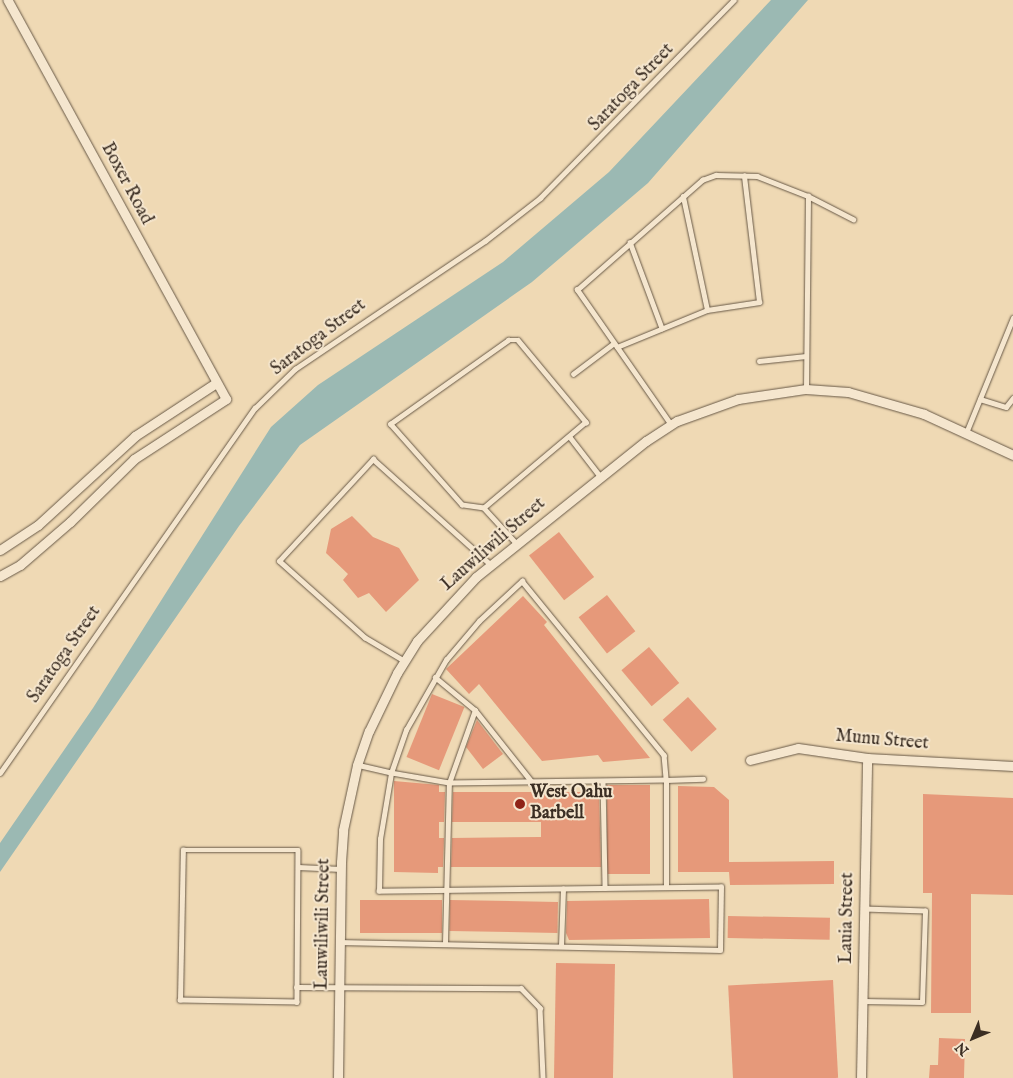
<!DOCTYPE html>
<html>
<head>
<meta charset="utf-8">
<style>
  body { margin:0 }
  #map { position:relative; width:1013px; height:1078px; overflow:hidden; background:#efd9b4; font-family:"IM FELL English",serif }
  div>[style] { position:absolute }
  .water>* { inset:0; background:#9bb9b3 }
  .building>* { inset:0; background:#e6997a; transform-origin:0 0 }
  .roads { filter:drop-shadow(0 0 1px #685947) drop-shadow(0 0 1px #685947) }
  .service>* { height:4.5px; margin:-2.25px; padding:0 2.25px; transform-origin:2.25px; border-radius:2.25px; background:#f5e6ce }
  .minor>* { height:9px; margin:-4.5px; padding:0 4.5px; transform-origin:4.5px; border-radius:4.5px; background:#f5e6ce }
  .dots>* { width:14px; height:14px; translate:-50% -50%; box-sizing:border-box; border:2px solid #f5e6ce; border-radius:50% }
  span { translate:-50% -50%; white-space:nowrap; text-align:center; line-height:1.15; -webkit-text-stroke:4px #f5e6ce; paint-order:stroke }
  .street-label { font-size:18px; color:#3b2e23 }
  .poi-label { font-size:18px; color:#3b2e23; font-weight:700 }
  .left { translate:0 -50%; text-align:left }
  .north { position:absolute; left:948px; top:1013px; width:50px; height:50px; -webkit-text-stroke:4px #f5e6ce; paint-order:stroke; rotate:225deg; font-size:14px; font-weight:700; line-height:20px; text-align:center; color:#3b2e23 }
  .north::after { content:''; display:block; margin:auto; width:18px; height:22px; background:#3b2e23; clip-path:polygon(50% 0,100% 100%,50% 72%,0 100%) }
</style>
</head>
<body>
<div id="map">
  <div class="water">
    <i style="clip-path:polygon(771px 0,808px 0,648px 183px,532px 282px,300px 445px,239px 526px,0 872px,0 843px,93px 708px,271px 427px,318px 385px,503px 262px,609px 172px)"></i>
  </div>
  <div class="building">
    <i style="clip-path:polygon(352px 516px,373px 537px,399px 548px,419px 580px,386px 612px,369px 593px,358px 598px,343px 580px,348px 574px,326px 553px,331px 529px)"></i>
    <i style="left:559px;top:532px;width:57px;height:38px;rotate:52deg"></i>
    <i style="left:607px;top:595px;width:46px;height:36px;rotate:52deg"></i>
    <i style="clip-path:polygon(523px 596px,547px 622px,544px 625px,650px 758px,603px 762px,598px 755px,542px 761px,479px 684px,469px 694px,446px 669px)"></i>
    <i style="left:649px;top:647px;width:47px;height:36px;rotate:50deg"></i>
    <i style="left:432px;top:694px;width:35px;height:68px;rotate:22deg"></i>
    <i style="left:688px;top:697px;width:43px;height:34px;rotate:48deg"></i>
    <i style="clip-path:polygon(477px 720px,503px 754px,483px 769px,466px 747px)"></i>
    <i style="clip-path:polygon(394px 781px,439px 785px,439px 792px,445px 792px,444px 822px,439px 822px,439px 838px,444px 838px,443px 867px,438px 867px,438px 873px,394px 872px)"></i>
    <i style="left:607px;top:785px;width:43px;height:89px"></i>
    <i style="clip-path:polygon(678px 786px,714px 787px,729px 800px,729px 862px,834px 861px,834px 884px,730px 885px,729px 872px,678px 872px)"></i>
    <i style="clip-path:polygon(453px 792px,599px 792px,601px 867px,451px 867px,452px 838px,541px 837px,541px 822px,452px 822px)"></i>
    <i style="clip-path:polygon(923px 794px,1013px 798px,1013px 895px,971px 894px,971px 1013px,931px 1013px,932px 893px,923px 893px)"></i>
    <i style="clip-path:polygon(709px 899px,710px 938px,569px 940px,566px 933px,567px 901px)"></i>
    <i style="left:360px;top:900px;width:82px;height:33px"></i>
    <i style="left:450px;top:900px;width:108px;height:31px;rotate:1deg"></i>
    <i style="left:728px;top:916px;width:102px;height:22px;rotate:1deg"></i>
    <i style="left:556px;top:963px;width:59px;height:115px;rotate:1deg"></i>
    <i style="left:833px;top:980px;width:98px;height:105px;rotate:87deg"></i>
    <i style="clip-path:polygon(939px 1038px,965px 1039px,964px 1078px,929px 1078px,930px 1065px,938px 1065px)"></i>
  </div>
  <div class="roads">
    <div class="service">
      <i style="left:630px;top:242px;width:92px;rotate:69.6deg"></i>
      <i style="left:707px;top:310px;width:53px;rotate:-8.7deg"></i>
      <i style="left:759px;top:302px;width:127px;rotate:-96.8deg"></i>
      <i style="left:617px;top:347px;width:97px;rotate:-22.3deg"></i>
      <i style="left:707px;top:310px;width:116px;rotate:-102deg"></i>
      <i style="left:759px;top:361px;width:47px;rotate:-6.1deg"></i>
      <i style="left:573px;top:374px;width:51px;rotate:-37.1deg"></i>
      <i style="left:806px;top:389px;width:193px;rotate:-89.4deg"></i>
      <i style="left:808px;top:196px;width:51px;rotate:27.1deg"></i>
      <i style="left:980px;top:399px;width:27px;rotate:17deg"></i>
      <i style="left:1006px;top:407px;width:11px;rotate:-52deg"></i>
      <i style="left:671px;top:425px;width:165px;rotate:-124.8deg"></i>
      <i style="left:577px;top:290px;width:167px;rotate:-41.3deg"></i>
      <i style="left:702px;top:180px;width:15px;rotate:-20deg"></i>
      <i style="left:716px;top:175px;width:41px;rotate:1.4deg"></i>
      <i style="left:757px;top:176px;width:55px;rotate:21.4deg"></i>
      <i style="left:966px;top:433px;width:124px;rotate:-67.8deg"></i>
      <i style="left:570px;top:437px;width:49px;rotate:52.4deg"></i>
      <i style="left:484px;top:508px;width:22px;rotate:-172deg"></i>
      <i style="left:462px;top:505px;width:108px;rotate:-131.6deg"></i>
      <i style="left:390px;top:424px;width:145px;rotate:-35.4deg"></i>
      <i style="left:508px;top:340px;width:10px"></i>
      <i style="left:518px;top:340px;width:107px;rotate:50.3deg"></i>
      <i style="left:586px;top:422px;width:133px;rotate:139.9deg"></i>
      <i style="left:484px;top:508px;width:49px;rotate:47.5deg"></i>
      <i style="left:404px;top:661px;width:45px;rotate:-149.5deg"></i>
      <i style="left:365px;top:638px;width:115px;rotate:-138.2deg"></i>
      <i style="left:279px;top:561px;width:139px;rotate:-47.3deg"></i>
      <i style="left:373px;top:459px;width:159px;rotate:41.9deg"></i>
      <i style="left:435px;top:677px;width:52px;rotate:39.5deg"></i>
      <i style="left:0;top:773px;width:445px;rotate:-55.1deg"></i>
      <i style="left:255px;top:408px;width:56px;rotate:-44.3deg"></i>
      <i style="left:295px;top:369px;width:229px;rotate:-34deg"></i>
      <i style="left:485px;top:241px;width:70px;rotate:-38deg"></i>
      <i style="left:540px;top:198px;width:277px;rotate:-45.6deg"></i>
      <i style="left:603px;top:781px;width:107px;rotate:88.9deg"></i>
      <i style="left:183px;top:850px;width:115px"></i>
      <i style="left:298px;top:850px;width:152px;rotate:90.4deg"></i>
      <i style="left:297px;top:1002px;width:117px;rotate:-179deg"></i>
      <i style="left:180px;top:1000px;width:150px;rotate:-88.9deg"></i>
      <i style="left:298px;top:867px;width:43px;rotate:2.7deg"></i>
      <i style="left:666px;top:887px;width:107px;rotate:-90deg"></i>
      <i style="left:666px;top:780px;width:217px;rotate:179.2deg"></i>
      <i style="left:449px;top:783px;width:59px;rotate:-170.2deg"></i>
      <i style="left:391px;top:773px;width:46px;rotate:-70.8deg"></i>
      <i style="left:406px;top:730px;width:81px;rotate:-60.3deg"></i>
      <i style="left:446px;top:660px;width:51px;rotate:-49.8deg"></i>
      <i style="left:479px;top:621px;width:59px;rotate:-42.9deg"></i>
      <i style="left:522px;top:581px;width:225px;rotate:50.8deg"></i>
      <i style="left:664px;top:755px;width:25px;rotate:85deg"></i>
      <i style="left:666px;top:780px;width:37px;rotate:-2deg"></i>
      <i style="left:340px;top:942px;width:380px;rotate:1.2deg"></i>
      <i style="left:720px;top:950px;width:63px;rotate:-89.1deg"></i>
      <i style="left:721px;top:887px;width:342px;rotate:179.3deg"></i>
      <i style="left:379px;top:891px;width:52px;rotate:-88.9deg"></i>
      <i style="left:380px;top:839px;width:67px;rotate:-80.5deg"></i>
      <i style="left:391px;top:773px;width:35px;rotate:-167deg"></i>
      <i style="left:445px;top:943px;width:160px;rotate:-88.6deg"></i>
      <i style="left:449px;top:783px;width:77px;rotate:-70.4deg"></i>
      <i style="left:475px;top:710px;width:92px;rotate:51.6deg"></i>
      <i style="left:561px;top:946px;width:57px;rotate:-88deg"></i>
      <i style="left:296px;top:987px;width:225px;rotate:0.3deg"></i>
      <i style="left:521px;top:988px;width:28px;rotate:46deg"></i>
      <i style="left:540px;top:1008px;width:70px;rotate:87.5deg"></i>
      <i style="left:863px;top:1001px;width:59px;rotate:1deg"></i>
      <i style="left:922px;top:1002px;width:91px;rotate:-88.1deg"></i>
      <i style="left:925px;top:911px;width:61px;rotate:-178.1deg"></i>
    </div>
    <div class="minor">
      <i style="left:0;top:550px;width:45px;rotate:-33.3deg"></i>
      <i style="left:38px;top:525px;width:132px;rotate:-42.5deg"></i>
      <i style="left:135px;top:436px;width:97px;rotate:-33.2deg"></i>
      <i style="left:0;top:576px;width:23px;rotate:-29deg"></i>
      <i style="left:20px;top:565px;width:66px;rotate:-40.7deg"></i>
      <i style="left:70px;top:522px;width:90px;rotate:-44.5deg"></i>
      <i style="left:134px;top:459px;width:110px;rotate:-33.1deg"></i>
      <i style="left:226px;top:399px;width:455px;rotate:-118.7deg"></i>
      <i style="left:750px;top:760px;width:49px;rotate:-14deg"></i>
      <i style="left:798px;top:748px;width:70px;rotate:8.2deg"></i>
      <i style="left:867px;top:758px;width:146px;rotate:3.1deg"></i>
      <i style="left:338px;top:1078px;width:216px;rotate:-89.2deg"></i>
      <i style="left:341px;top:862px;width:32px;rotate:-86deg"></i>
      <i style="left:343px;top:830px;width:66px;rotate:-77.8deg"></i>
      <i style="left:357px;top:765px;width:36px;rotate:-71deg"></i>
      <i style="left:369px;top:731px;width:64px;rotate:-64.2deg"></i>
      <i style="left:397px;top:673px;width:38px;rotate:-58deg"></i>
      <i style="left:417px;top:641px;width:87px;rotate:-47.3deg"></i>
      <i style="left:476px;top:577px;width:218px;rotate:-38.7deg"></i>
      <i style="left:646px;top:441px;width:37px;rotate:-33deg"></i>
      <i style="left:677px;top:421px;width:65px;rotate:-19.8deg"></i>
      <i style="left:738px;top:399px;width:69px;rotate:-8.4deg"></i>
      <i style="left:806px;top:389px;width:42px;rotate:4.1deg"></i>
      <i style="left:848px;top:392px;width:79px;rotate:16.1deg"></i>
      <i style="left:924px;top:414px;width:98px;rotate:24.7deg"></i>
      <i style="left:861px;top:1078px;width:320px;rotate:-88.9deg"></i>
    </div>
  </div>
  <div class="dots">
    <i style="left:520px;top:804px;background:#8f2418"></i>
  </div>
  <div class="street-label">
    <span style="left:632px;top:88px;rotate:-46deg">Saratoga Street</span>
    <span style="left:126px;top:184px;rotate:62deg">Boxer Road</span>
    <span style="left:319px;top:338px;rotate:-37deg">Saratoga Street</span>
    <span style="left:494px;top:545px;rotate:-41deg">Lauwiliwili Street</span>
    <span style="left:65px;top:655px;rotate:-55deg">Saratoga Street</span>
    <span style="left:882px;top:741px;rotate:5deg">Munu Street</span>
    <span style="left:848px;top:918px;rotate:-89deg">Lauia Street</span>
    <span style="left:324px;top:924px;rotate:-89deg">Lauwiliwili Street</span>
  </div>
  <div class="poi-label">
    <span class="left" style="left:530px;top:804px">West Oahu<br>Barbell</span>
  </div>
  <div class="north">N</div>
</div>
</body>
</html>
